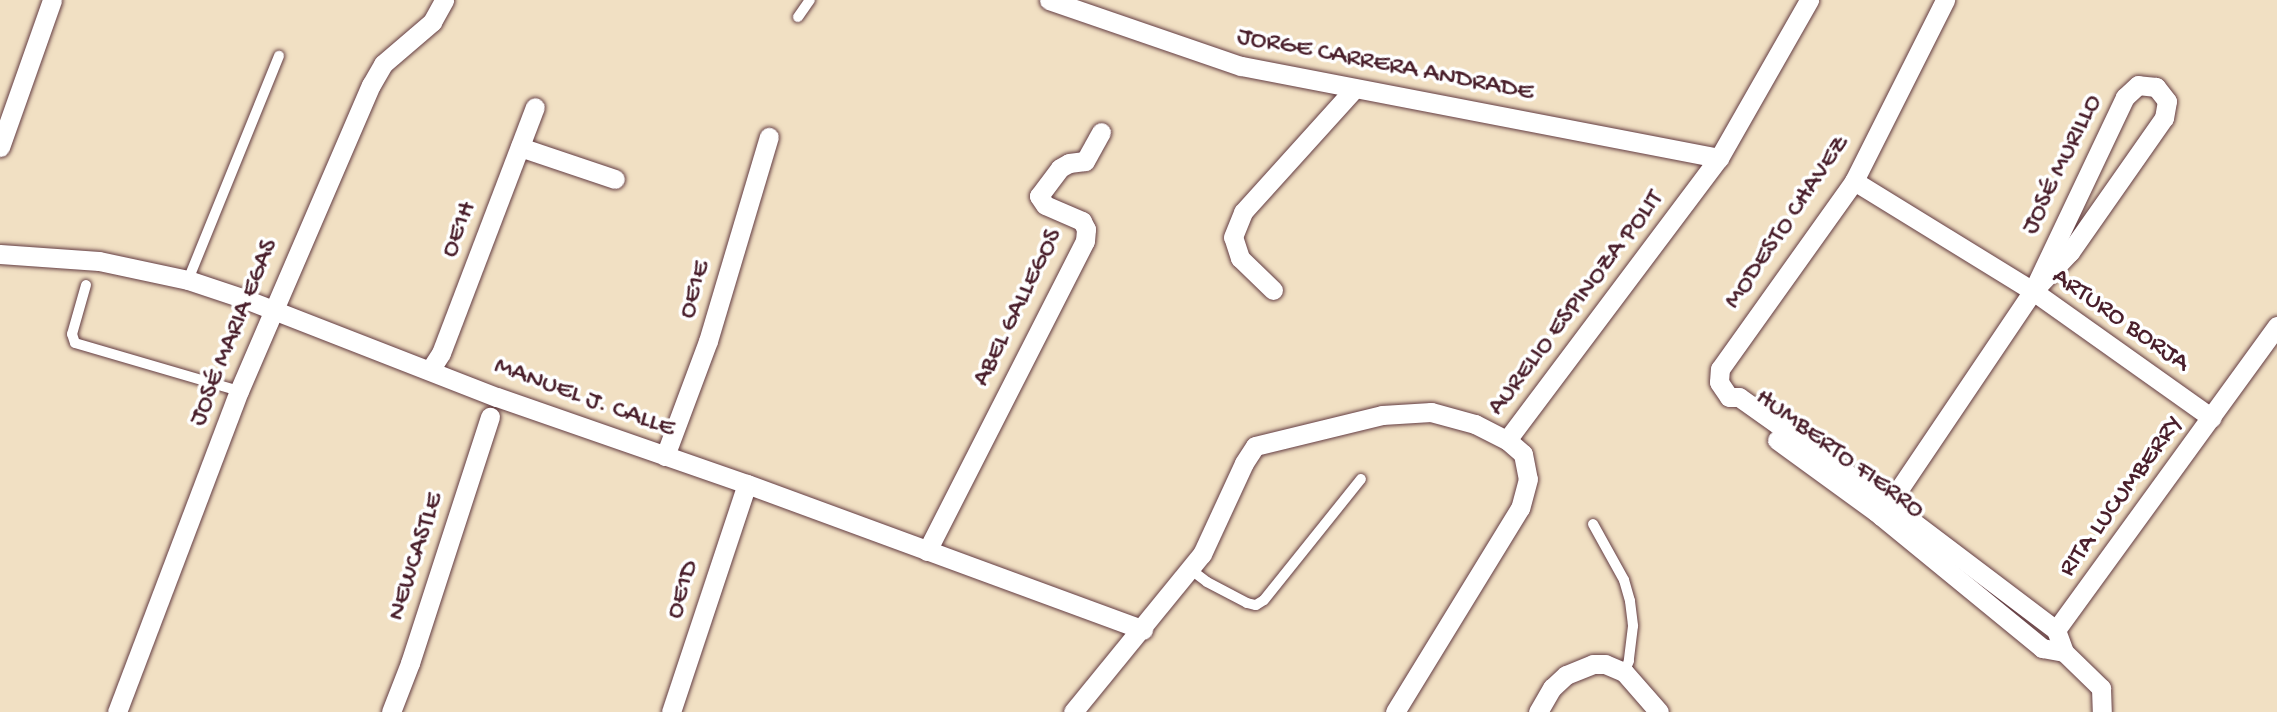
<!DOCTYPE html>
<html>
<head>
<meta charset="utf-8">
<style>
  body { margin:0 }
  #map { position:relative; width:2277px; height:712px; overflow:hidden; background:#f1e0c3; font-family:"Gochi Hand",sans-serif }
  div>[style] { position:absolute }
  .roads { filter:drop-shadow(0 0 2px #633c42) drop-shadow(0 0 2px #633c42) }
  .service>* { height:10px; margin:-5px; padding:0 5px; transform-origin:5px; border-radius:5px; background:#fff }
  .minor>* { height:19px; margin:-9.5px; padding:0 9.5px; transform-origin:9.5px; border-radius:9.5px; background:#fff }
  span { translate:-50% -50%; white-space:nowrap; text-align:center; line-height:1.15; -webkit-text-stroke:7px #fff; paint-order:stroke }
  .street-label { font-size:26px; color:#4a1f2b }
</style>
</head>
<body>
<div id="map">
  <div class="roads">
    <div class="service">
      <i style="left:798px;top:17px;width:21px;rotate:-55deg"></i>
      <i style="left:188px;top:280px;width:242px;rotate:-67.9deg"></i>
      <i style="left:86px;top:285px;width:51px;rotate:105.9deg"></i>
      <i style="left:72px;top:334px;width:9px;rotate:72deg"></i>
      <i style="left:75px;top:343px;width:171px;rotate:16.3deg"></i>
      <i style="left:1593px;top:524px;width:64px;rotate:61deg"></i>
      <i style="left:1624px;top:580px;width:22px;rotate:74deg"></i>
      <i style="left:1630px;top:601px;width:25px;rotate:83deg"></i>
      <i style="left:1633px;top:626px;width:35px;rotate:97deg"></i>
      <i style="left:1629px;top:661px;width:12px;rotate:114deg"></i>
      <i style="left:1190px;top:569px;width:21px;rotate:37deg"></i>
      <i style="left:1207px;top:582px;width:45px;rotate:27.7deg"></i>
      <i style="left:1247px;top:603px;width:9px;rotate:13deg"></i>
      <i style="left:1256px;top:605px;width:9px;rotate:-32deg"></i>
      <i style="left:1264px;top:600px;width:155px;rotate:-51.3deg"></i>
    </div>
    <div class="minor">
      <i style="left:1049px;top:0;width:203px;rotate:19deg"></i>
      <i style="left:1241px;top:66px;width:487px;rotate:10.9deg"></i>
      <i style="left:0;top:147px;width:156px;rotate:-70.5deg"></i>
      <i style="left:520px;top:147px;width:100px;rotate:18.6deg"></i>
      <i style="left:1854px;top:181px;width:210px;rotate:31.6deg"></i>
      <i style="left:2033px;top:291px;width:219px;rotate:35.4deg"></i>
      <i style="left:0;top:254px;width:99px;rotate:4deg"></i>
      <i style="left:99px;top:261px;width:91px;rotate:12.1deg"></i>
      <i style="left:188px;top:280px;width:60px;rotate:18.4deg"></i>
      <i style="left:245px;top:299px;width:270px;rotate:21.3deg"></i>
      <i style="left:497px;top:397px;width:265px;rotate:19.2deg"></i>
      <i style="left:747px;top:484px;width:422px;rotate:20.2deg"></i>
      <i style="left:1273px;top:290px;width:46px;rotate:-135.9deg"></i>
      <i style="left:1240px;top:258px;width:22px;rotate:-108deg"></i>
      <i style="left:1233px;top:237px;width:27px;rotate:-68deg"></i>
      <i style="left:1243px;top:212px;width:166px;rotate:-47.9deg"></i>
      <i style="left:430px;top:370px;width:20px;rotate:-57deg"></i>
      <i style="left:441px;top:353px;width:263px;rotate:-69.1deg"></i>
      <i style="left:1729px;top:397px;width:10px"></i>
      <i style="left:1739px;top:397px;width:178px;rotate:35.4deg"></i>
      <i style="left:1884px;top:500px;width:216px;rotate:37.1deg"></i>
      <i style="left:2056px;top:630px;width:23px;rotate:70deg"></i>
      <i style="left:2064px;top:652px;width:52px;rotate:44.2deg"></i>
      <i style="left:2101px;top:688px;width:24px;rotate:88deg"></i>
      <i style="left:1729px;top:397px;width:18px;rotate:-124deg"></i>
      <i style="left:1719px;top:382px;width:13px;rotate:-86deg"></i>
      <i style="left:1720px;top:369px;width:231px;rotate:-54.5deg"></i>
      <i style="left:1854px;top:181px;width:203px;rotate:-63.3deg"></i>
      <i style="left:1507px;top:440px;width:353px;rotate:-53.1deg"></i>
      <i style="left:1719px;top:158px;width:182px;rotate:-60.3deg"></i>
      <i style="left:1777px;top:440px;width:122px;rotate:36deg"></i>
      <i style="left:1876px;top:512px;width:215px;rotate:39.3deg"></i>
      <i style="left:2042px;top:648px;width:22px;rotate:10deg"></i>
      <i style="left:665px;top:456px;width:123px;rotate:-69.5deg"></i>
      <i style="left:708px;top:341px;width:213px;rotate:-73.4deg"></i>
      <i style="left:1881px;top:516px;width:272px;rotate:-56deg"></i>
      <i style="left:2033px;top:291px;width:54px;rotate:-46.5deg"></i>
      <i style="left:2070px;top:252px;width:164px;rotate:-55deg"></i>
      <i style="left:2164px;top:118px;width:17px;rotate:-80deg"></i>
      <i style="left:2167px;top:101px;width:18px;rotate:-128deg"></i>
      <i style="left:2156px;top:87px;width:18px;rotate:-174deg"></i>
      <i style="left:2138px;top:85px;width:18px;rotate:137deg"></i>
      <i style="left:2125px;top:97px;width:215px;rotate:115.4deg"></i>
      <i style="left:927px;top:551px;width:348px;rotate:-63deg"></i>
      <i style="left:1085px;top:241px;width:12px;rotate:-85deg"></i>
      <i style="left:1086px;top:229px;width:9px;rotate:-117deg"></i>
      <i style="left:1082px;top:221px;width:40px;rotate:-156.6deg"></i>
      <i style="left:1045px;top:205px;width:11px;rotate:-124deg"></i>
      <i style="left:1039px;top:196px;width:35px;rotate:-53deg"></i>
      <i style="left:1060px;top:168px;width:10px;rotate:-29deg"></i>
      <i style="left:1069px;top:163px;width:16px;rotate:-7deg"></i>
      <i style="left:1085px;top:161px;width:33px;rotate:-61deg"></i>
      <i style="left:2056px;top:630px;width:376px;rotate:-54deg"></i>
      <i style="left:117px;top:712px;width:343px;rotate:-69.2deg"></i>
      <i style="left:239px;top:391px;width:333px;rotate:-66.7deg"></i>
      <i style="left:371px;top:85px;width:24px;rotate:-60deg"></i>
      <i style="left:383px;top:64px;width:65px;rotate:-40.6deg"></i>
      <i style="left:432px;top:22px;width:25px;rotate:-61deg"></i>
      <i style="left:391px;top:712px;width:53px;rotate:-68.8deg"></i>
      <i style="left:410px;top:663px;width:259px;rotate:-72deg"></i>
      <i style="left:671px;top:712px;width:240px;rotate:-71.6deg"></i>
      <i style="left:1073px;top:712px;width:204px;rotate:-50.8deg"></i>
      <i style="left:1202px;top:554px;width:100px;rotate:-65.2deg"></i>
      <i style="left:1244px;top:463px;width:20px;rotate:-57deg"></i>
      <i style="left:1255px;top:446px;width:131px;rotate:-13.7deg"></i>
      <i style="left:1382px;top:415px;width:49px;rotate:-3.5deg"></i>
      <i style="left:1431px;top:412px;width:46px;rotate:15.3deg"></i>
      <i style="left:1475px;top:424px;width:36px;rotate:27deg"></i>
      <i style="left:1507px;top:440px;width:21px;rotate:41deg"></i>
      <i style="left:1523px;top:454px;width:25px;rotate:79deg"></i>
      <i style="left:1528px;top:479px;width:30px;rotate:105deg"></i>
      <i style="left:1520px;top:508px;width:239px;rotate:121.5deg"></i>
      <i style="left:1538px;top:712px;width:28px;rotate:-60deg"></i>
      <i style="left:1552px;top:688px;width:19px;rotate:-43deg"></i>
      <i style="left:1566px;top:675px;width:29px;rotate:-22deg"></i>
      <i style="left:1593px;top:664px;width:12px"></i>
      <i style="left:1605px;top:664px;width:21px;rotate:23deg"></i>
      <i style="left:1624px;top:672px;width:53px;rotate:48.8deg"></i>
    </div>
  </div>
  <div class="street-label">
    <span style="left:1385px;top:66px;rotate:11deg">JORGE CARRERA ANDRADE</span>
    <span style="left:2063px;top:165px;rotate:-64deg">JOSÉ MURILLO</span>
    <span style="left:1788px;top:223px;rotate:-56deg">MODESTO CHAVEZ</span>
    <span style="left:460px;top:230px;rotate:-68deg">OE1H</span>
    <span style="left:696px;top:290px;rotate:-73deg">OE1E</span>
    <span style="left:1577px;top:304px;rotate:-53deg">AURELIO ESPINOZA POLIT</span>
    <span style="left:1019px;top:308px;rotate:-64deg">ABEL GALLEGOS</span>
    <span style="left:2120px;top:321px;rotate:35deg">ARTURO BORJA</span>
    <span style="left:235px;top:333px;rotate:-68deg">JOSÉ MARIA EGAS</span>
    <span style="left:584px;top:399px;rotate:20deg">MANUEL J. CALLE</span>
    <span style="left:1839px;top:455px;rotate:36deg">HUMBERTO FIERRO</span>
    <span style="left:2122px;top:497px;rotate:-54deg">RITA LUCUMBERRY</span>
    <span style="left:417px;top:557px;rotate:-72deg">NEWCASTLE</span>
    <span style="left:684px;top:590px;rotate:-72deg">OE1D</span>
  </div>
</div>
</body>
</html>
